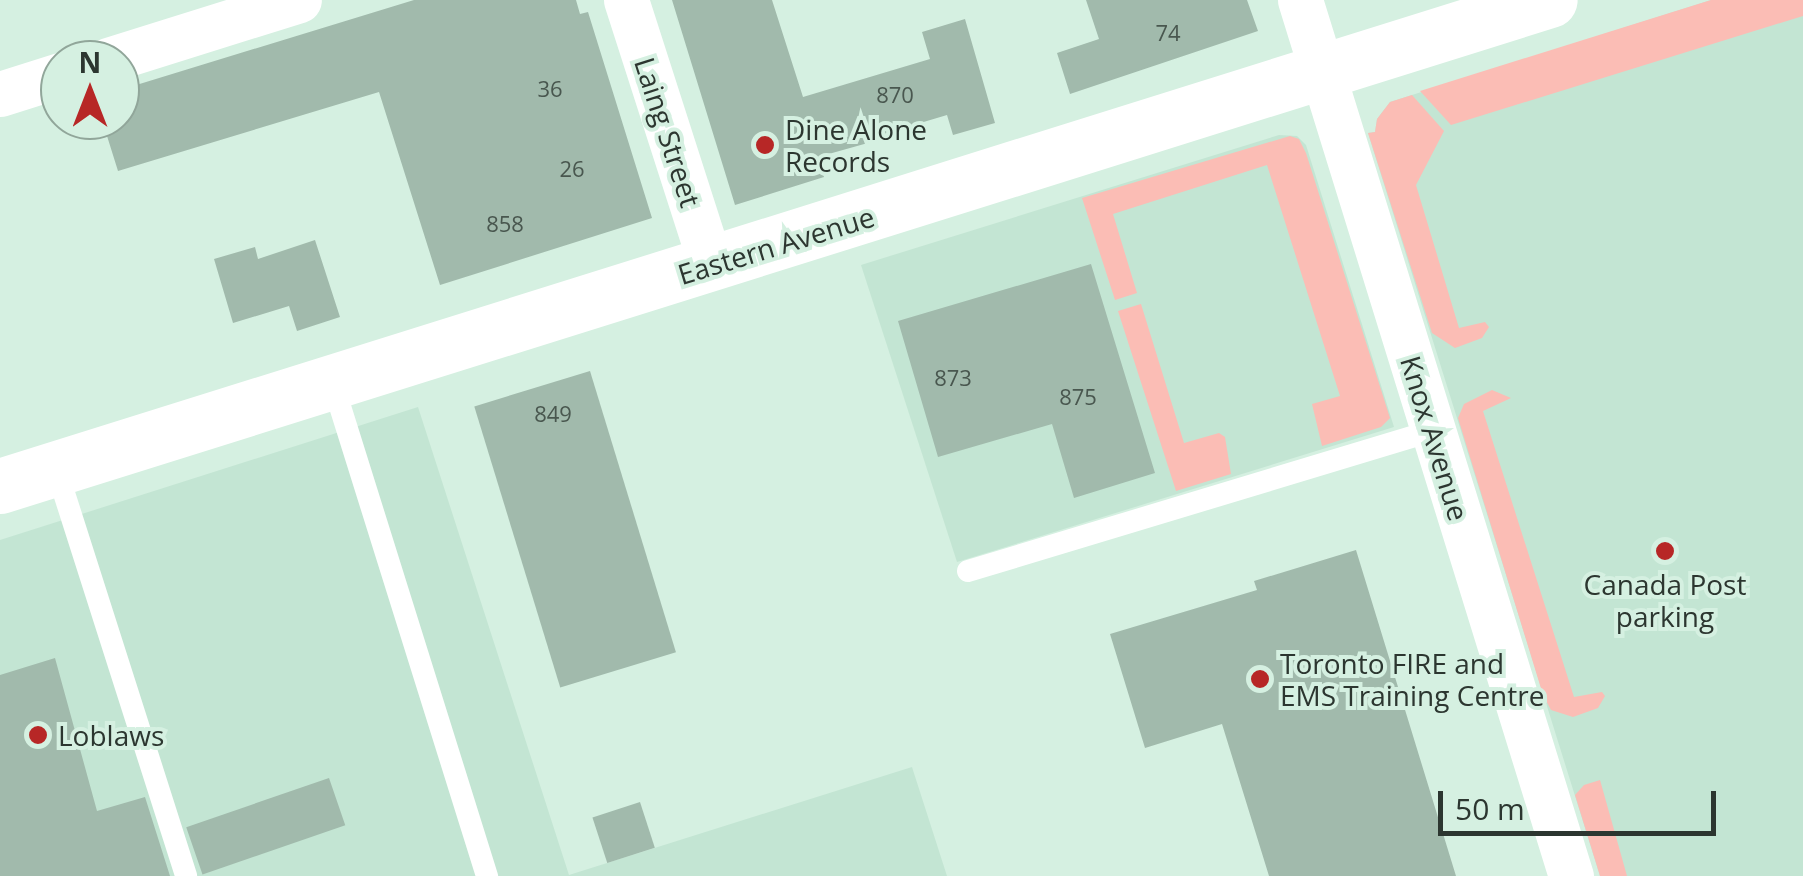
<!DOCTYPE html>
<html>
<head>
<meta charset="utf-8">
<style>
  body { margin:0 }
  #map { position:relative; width:1803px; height:876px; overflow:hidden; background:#d5f0e1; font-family:"Open Sans",sans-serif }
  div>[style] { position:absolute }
  .built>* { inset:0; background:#c3e5d3 }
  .green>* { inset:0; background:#fbbdb5 }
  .building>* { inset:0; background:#a1baac; transform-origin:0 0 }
  .lane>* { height:22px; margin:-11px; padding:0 11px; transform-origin:11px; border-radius:11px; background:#fff }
  .street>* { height:45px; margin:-22.5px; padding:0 22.5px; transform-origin:22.5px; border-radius:22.5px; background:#fff }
  .primary>* { height:55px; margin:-27.5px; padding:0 27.5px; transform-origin:27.5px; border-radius:27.5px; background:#fff }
  .dots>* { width:28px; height:28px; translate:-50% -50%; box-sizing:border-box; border:5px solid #d5f0e1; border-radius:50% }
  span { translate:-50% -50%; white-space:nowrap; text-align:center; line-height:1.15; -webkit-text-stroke:8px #d5f0e1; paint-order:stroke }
  .number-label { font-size:22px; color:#49574f }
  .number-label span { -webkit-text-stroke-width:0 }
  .poi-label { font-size:28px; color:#2c3630 }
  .left { translate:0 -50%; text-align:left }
  .street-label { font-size:28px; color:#2c3630 }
  .north { position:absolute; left:40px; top:40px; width:100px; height:100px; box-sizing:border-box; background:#d5f0e1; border:2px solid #91a69a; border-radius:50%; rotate:0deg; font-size:28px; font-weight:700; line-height:40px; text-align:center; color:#2c3630 }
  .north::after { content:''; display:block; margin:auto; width:35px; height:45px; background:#b72726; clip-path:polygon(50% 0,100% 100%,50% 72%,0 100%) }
  .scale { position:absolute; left:1438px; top:791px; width:278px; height:45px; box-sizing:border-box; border:5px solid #2c3630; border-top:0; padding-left:12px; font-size:30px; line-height:35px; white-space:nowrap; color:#2c3630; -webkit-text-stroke:8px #d5f0e1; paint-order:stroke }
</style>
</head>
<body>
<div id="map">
  <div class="built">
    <i style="clip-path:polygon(1711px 0,1803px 0,1803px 876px,1600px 876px,1368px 133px,1375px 132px,1377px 119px,1390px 102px)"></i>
    <i style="clip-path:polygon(1279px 135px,1297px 136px,1306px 145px,1394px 427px,957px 562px,861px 265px)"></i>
    <i style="clip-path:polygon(418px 407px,569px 875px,912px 767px,947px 876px,0 876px,0 540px)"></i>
  </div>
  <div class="green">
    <i style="clip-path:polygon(1711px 0,1803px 0,1803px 16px,1451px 125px,1420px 91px)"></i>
    <i style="clip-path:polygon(1412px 95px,1444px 131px,1416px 185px,1459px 328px,1485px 322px,1489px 327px,1482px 338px,1455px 348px,1432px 333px,1368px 133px,1375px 132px,1377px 119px,1390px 102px)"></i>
    <i style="clip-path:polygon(1290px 136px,1299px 139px,1306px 153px,1390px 418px,1381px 427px,1322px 446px,1312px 404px,1340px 396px,1267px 165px,1113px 214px,1137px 293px,1115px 300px,1082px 198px)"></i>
    <i style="clip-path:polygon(1141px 304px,1184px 443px,1219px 433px,1225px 437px,1231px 474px,1176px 491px,1118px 311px)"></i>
    <i style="clip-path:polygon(1492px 390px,1511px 398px,1483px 411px,1574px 697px,1602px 692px,1605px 696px,1598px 708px,1573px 717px,1551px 710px,1543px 695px,1458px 418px,1464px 404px)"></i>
    <i style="clip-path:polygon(1600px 780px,1627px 876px,1600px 876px,1575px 795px,1584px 785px)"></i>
  </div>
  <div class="building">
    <i style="clip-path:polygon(414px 0,576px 0,580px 14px,588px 12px,652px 218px,440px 285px,379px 92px,118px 171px,102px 120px,120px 120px,120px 90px)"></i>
    <i style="clip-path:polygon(672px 0,772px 0,803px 97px,930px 59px,922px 32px,965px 19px,995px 123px,953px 135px,947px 115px,880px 135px,882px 139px,818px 157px,824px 177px,735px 205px)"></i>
    <i style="clip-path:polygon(1086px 0,1247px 0,1258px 31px,1070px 94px,1057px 53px,1099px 39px)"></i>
    <i style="clip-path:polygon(315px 240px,340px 317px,297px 331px,289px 306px,233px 323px,214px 259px,255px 247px,258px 259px)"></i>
    <i style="clip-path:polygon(1091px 264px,1155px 473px,1074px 498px,1052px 424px,938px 457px,898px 321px)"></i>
    <i style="left:590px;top:371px;width:294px;height:121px;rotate:73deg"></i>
    <i style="clip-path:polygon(1356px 550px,1456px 876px,1269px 876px,1222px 724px,1145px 748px,1110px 634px,1257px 590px,1254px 581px)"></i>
    <i style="clip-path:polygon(55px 658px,97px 811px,145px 797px,170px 876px,0 876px,0 675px)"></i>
    <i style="left:329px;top:778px;width:50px;height:151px;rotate:71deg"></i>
    <i style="left:640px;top:802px;width:48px;height:50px;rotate:72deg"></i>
  </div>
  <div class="lane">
    <i style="left:333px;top:384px;width:516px;rotate:72.62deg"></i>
    <i style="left:56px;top:468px;width:428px;rotate:72.3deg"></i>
    <i style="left:968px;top:571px;width:485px;rotate:-16.8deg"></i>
  </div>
  <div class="street">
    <i style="left:626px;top:0;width:278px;rotate:72.2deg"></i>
    <i style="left:1300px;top:0;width:917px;rotate:72.81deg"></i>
    <i style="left:108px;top:60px;width:200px;rotate:-17.4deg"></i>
    <i style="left:0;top:94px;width:63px;rotate:-17.6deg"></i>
  </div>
  <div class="primary">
    <i style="left:0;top:486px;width:1624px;rotate:-17.41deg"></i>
  </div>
  <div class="dots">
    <i style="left:765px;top:145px;background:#b72726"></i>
    <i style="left:1665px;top:551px;background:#b72726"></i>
    <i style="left:1260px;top:679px;background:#b72726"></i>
    <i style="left:38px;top:735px;background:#b72726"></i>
  </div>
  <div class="number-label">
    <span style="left:1168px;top:33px">74</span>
    <span style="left:550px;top:89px">36</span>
    <span style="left:895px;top:95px">870</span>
    <span style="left:572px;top:169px">26</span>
    <span style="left:505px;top:224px">858</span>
    <span style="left:953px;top:378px">873</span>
    <span style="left:1078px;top:397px">875</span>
    <span style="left:553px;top:414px">849</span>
  </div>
  <div class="poi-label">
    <span class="left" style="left:785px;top:145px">Dine Alone<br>Records</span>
    <span style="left:1665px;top:600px">Canada Post<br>parking</span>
    <span class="left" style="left:1280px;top:679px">Toronto FIRE and<br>EMS Training Centre</span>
    <span class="left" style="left:58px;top:735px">Loblaws</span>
  </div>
  <div class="street-label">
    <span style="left:668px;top:132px;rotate:72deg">Laing Street</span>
    <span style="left:776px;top:245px;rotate:-17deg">Eastern Avenue</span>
    <span style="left:1435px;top:438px;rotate:73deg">Knox Avenue</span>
  </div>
  <div class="north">N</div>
  <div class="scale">50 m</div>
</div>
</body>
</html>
